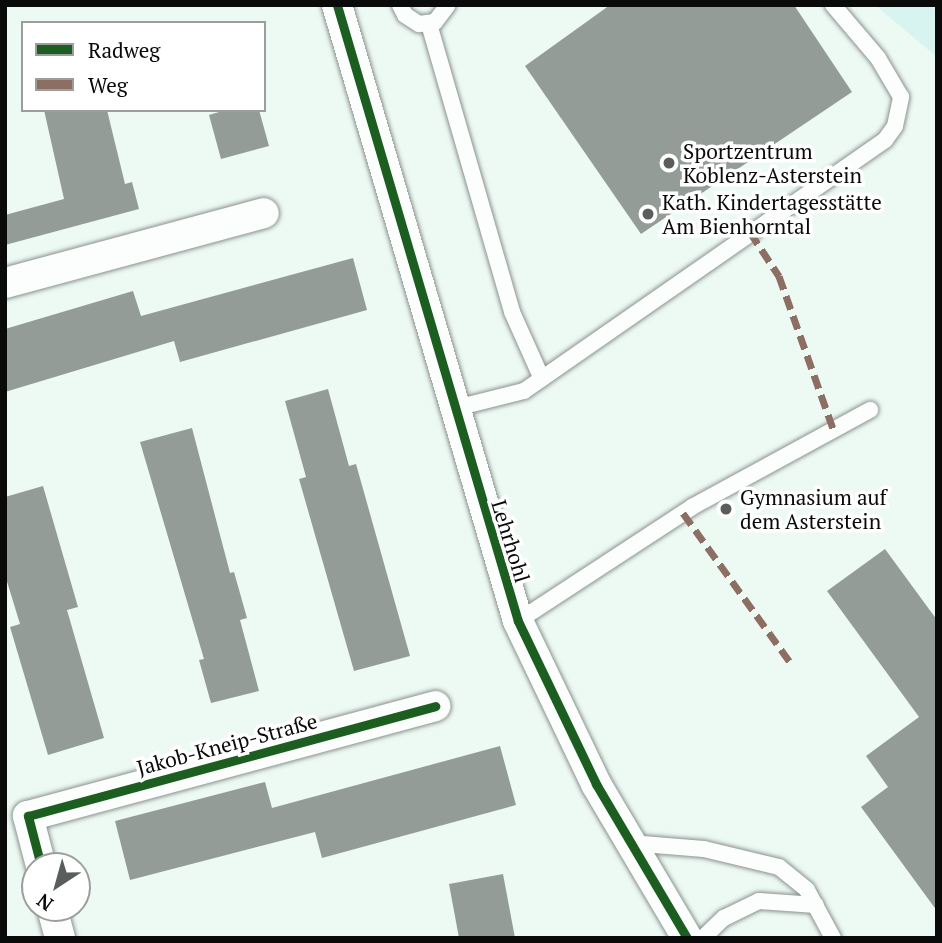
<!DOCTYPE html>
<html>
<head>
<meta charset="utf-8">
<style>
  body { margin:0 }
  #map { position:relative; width:942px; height:943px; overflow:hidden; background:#edfaf3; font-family:"PT Serif",serif }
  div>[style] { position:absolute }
  .pitch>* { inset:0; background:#d7f4f0 }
  .building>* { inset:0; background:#949c97 }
  .roads { filter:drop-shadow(0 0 2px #8c928f) drop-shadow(0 0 2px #8c928f) }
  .service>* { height:16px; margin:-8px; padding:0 8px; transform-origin:8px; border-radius:8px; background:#fcfefd }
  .minor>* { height:30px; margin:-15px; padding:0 15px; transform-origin:15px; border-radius:15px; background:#fcfefd }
  .quiet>* { height:7px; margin-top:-3.5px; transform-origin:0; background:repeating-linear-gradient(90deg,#8d6e63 0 14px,transparent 0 21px) }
  .cycleway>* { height:9px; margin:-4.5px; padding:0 4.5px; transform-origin:4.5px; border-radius:4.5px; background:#1b5e20 }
  .dots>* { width:19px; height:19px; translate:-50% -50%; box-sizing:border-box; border:4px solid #fff; border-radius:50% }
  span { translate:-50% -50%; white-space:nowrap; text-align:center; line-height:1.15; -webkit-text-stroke:7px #fff; paint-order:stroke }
  .poi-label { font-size:21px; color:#0a0a0a }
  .left { translate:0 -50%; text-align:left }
  .street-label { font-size:21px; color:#0a0a0a }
  .frame { position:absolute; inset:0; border:7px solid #0a0a0a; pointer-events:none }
  .legend { position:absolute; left:21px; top:21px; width:245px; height:91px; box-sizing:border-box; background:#fff; border:2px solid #9d9d9d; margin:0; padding:9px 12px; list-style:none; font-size:21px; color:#0a0a0a }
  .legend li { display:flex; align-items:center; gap:14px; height:35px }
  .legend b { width:35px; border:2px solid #9d9d9d }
  .north { position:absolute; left:21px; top:852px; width:70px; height:70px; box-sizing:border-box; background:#fff; border:2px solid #9d9d9d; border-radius:50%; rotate:216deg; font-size:19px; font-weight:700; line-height:28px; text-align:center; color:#0a0a0a }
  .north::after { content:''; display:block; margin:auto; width:24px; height:32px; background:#595e5c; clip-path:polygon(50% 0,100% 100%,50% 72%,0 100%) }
</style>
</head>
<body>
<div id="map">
  <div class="pitch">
    <i style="clip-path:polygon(875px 5px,937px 5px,937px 57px)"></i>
  </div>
  <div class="building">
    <i style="clip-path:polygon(610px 5px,794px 5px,852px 92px,641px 234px,525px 66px)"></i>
    <i style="clip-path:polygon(44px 110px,107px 110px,125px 184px,132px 182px,139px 209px,5px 245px,5px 215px,64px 199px)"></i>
    <i style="clip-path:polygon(226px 110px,259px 110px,269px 146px,221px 159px,209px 115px)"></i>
    <i style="clip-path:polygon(353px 258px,367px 310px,180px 362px,174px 341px,5px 392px,5px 329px,133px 291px,141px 316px)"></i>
    <i style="clip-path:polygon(328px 389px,349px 466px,356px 464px,410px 656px,354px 671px,299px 479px,306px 477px,285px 401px)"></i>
    <i style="clip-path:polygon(192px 428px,230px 573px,234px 572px,247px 618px,240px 620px,259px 691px,211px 703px,199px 660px,204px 659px,140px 442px)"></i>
    <i style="clip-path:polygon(43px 486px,78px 607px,67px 610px,104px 738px,48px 755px,10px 627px,20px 624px,5px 575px,5px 497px)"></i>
    <i style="clip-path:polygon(885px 549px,937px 620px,937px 911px,861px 807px,888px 787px,866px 756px,919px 717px,827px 591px)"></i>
    <i style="clip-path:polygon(500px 746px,516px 805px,322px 858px,315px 832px,130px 880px,115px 821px,265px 782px,272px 808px)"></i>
    <i style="clip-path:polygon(503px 874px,515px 938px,459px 938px,449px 884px)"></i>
  </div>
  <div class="roads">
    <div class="service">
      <i style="left:400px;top:5px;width:11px;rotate:63deg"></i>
      <i style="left:405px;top:15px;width:17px;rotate:33deg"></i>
      <i style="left:419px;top:24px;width:16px;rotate:-7deg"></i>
      <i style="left:435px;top:22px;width:21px;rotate:-53deg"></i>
      <i style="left:429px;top:24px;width:300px;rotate:73.9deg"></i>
      <i style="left:512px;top:312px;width:73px;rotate:65.9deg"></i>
      <i style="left:452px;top:409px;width:74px;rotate:-14deg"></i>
      <i style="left:524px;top:391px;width:440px;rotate:-34.8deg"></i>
      <i style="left:885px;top:140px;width:17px;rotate:-54deg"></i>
      <i style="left:895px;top:126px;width:30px;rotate:-78deg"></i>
      <i style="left:901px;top:97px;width:45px;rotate:-120.5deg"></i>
      <i style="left:878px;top:58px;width:70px;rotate:-130.3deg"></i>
      <i style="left:518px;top:621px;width:208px;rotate:-33.2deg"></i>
      <i style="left:692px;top:507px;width:203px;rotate:-28.6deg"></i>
      <i style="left:630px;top:843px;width:74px;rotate:4.6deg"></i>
      <i style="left:704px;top:849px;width:77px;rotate:13.5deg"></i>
      <i style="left:779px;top:867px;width:36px;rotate:39deg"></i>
      <i style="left:807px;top:890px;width:55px;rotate:61.6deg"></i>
      <i style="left:703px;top:938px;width:29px;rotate:-44deg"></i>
      <i style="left:724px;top:918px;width:39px;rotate:-26deg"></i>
      <i style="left:759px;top:901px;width:57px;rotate:4deg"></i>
    </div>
    <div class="minor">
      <i style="left:337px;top:5px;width:642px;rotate:73.63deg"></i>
      <i style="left:518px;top:621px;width:181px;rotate:64.4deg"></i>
      <i style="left:596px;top:784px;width:179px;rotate:59.4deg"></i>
      <i style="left:5px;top:283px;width:268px;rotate:-15.1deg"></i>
      <i style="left:41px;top:866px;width:52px;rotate:-104.6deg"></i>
      <i style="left:28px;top:816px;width:422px;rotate:-15.1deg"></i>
      <i style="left:52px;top:908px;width:31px;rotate:75deg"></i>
    </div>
  </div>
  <div class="quiet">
    <i style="left:750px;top:232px;width:53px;rotate:56.6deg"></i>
    <i style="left:779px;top:276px;width:164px;rotate:70.5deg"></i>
    <i style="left:683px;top:513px;width:188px;rotate:54.3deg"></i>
  </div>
  <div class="cycleway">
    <i style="left:337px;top:5px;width:642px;rotate:73.63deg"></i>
    <i style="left:518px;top:621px;width:181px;rotate:64.4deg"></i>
    <i style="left:596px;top:784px;width:179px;rotate:59.4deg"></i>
    <i style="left:41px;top:866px;width:52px;rotate:-104.6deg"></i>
    <i style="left:28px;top:816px;width:422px;rotate:-15.1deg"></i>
  </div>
  <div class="dots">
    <i style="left:669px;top:163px;background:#595e5c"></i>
    <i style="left:648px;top:214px;background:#595e5c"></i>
    <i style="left:726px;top:509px;background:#595e5c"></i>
  </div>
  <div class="poi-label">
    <span class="left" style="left:683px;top:163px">Sportzentrum<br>Koblenz-Asterstein</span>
    <span class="left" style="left:662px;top:214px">Kath. Kindertagesstätte<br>Am Bienhorntal</span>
    <span class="left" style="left:740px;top:509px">Gymnasium auf<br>dem Asterstein</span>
  </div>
  <div class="street-label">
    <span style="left:511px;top:541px;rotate:73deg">Lehrhohl</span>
    <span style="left:227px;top:744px;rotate:-15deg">Jakob-Kneip-Straße</span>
  </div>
  <div class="frame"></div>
  <ul class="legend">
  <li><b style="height:9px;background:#1b5e20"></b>Radweg</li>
  <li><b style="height:9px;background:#8d6e63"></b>Weg</li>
  </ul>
  <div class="north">N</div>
</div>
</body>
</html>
